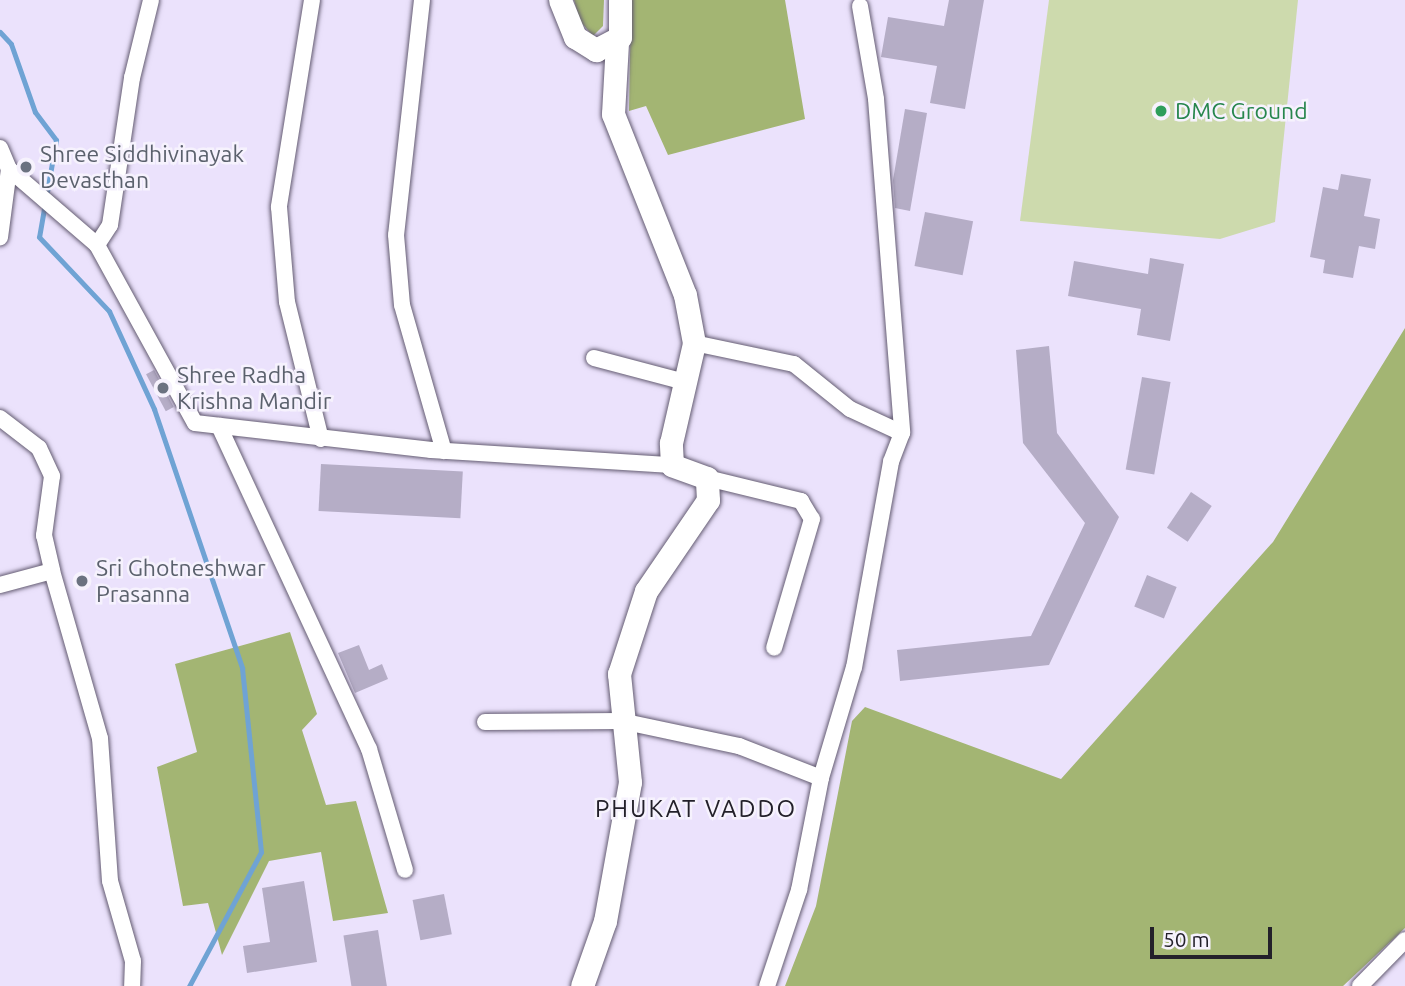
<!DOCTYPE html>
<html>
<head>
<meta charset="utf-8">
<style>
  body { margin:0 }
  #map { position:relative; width:1405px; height:986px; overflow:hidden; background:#ebe2fc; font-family:Ubuntu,sans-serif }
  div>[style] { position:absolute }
  .green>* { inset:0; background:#cddaad }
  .forest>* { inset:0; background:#a3b573 }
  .stream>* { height:5px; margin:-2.5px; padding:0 2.5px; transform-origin:2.5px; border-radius:2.5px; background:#6fa3d4 }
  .building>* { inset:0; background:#b5adc6; transform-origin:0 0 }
  .roads { filter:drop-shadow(0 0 2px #645c72) drop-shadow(0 0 2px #645c72) }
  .street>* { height:16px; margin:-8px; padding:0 8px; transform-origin:8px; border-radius:8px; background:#fff }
  .secondary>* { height:23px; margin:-11.5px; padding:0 11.5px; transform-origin:11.5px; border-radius:11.5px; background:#fff }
  .dots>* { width:19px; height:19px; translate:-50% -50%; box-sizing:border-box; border:4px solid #f6f2fd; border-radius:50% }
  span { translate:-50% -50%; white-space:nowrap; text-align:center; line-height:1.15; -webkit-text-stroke:5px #f6f2fd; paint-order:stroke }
  .leisure-label { font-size:23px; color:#27864d }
  .left { translate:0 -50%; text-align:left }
  .worship-label { font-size:23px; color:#5b616d }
  .neighbourhood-label { font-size:24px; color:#23202a; letter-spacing:2px }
  .scale { position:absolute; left:1150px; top:927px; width:122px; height:32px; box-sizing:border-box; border:4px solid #23202a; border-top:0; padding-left:9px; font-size:21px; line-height:24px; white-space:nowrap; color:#23202a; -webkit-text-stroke:5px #f6f2fd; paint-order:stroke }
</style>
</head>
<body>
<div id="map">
  <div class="green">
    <i style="clip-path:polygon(1049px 0,1298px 0,1275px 222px,1220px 239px,1020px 221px)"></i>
  </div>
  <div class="forest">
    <i style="clip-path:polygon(574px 0,604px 0,603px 26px,593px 36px,580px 21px)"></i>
    <i style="clip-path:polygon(631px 0,785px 0,805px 119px,668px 155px,646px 106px,629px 111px)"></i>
    <i style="clip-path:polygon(1405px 328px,1405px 928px,1343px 986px,785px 986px,816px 906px,852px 721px,865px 707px,1061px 779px,1273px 542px)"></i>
    <i style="clip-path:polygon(290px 632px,317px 714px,302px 730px,326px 805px,356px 801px,388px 913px,333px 921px,321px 852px,269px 861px,222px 955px,208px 903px,183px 906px,157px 767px,197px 752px,175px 664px)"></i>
  </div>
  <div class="stream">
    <i style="left:0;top:32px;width:16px;rotate:47deg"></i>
    <i style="left:11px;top:44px;width:72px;rotate:70.6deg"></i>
    <i style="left:35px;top:112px;width:35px;rotate:53deg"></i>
    <i style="left:56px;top:140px;width:98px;rotate:99.9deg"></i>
    <i style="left:39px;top:237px;width:102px;rotate:46.6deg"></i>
    <i style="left:109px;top:311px;width:108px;rotate:65.3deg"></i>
    <i style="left:154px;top:409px;width:274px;rotate:71.2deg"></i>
    <i style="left:242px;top:668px;width:185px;rotate:84.1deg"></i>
    <i style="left:261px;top:852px;width:152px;rotate:118.2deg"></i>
  </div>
  <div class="building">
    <i style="clip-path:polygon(949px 0,984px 0,965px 109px,930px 103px,937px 66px,881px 57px,888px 17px,944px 26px)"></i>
    <i style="clip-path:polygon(905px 109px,927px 113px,910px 211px,895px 208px,893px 180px)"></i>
    <i style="clip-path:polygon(1341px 174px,1371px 179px,1364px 216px,1380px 219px,1375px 249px,1359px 246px,1353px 278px,1323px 273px,1325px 260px,1310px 257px,1323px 187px,1338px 190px)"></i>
    <i style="left:925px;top:212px;width:49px;height:55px;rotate:11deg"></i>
    <i style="clip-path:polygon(1150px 258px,1184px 264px,1170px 341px,1137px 335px,1141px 309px,1068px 296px,1074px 261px,1148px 274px)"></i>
    <i style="clip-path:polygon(1049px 346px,1057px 433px,1119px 517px,1049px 665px,900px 681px,897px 650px,1031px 636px,1085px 523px,1023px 443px,1016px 350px)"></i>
    <i style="left:154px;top:370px;width:42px;height:9px;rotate:62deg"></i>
    <i style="left:1142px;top:377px;width:29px;height:94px;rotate:10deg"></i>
    <i style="left:321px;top:464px;width:142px;height:47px;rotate:3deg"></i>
    <i style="left:1191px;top:492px;width:25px;height:43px;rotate:34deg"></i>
    <i style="left:1147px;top:575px;width:32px;height:34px;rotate:22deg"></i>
    <i style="clip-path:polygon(359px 645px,369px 670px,382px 664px,388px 679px,355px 693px,338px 653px)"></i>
    <i style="clip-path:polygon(304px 881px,317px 962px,247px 973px,243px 946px,270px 942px,262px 888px)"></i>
    <i style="left:444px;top:894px;width:41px;height:32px;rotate:79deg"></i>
    <i style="left:378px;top:930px;width:57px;height:35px;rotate:81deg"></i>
  </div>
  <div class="roads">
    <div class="street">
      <i style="left:312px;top:0;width:210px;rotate:99.1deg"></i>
      <i style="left:279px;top:207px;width:95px;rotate:85.2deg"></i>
      <i style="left:287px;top:302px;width:141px;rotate:76.1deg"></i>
      <i style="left:422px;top:0;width:236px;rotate:96.3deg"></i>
      <i style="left:396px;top:235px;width:70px;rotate:85.1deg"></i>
      <i style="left:402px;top:305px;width:152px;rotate:74deg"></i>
      <i style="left:860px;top:6px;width:94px;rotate:80.2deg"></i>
      <i style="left:876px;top:99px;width:335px;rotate:85.5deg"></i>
      <i style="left:0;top:148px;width:23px;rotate:67deg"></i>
      <i style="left:9px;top:169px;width:69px;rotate:97.5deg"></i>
      <i style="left:9px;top:169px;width:116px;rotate:40.8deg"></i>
      <i style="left:97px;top:245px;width:203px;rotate:61.2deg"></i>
      <i style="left:195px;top:423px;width:238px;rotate:6.5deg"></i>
      <i style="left:431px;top:450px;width:241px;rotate:3.6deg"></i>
      <i style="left:97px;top:245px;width:24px;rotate:-57deg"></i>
      <i style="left:110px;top:225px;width:149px;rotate:-81.5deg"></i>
      <i style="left:132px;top:78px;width:80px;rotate:-76.3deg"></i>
      <i style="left:694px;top:343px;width:102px;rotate:11.9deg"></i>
      <i style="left:794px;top:364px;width:72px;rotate:38.8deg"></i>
      <i style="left:850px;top:409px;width:57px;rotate:24.8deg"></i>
      <i style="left:902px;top:433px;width:31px;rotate:111deg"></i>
      <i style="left:891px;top:462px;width:208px;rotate:100.2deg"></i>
      <i style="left:854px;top:667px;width:116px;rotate:106.6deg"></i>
      <i style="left:821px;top:778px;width:114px;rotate:101.1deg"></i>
      <i style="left:799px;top:890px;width:101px;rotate:108.4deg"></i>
      <i style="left:594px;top:358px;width:94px;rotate:14.8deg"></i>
      <i style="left:0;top:418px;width:49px;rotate:37.6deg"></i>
      <i style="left:39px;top:448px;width:31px;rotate:65deg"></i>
      <i style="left:52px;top:476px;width:60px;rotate:97.7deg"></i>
      <i style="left:44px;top:535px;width:37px;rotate:77deg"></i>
      <i style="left:52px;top:571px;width:54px;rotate:164.9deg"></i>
      <i style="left:219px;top:426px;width:356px;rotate:65.1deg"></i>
      <i style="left:369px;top:749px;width:126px;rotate:73.4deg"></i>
      <i style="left:707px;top:478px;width:97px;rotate:13.7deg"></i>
      <i style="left:801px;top:501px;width:21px;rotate:59deg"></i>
      <i style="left:812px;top:519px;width:134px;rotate:106.4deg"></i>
      <i style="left:52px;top:571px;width:174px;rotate:74deg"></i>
      <i style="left:100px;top:738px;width:143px;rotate:86deg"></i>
      <i style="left:110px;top:881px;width:83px;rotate:74deg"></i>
      <i style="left:133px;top:961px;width:25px;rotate:92deg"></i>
      <i style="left:485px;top:722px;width:136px;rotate:-0.4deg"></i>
      <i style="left:621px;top:721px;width:121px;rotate:12deg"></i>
      <i style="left:739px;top:746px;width:88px;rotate:21.3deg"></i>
      <i style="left:1360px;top:986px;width:64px;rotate:-45.6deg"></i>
    </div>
    <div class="secondary">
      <i style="left:560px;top:0;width:40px;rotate:68deg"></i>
      <i style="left:575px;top:37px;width:25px;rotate:32deg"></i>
      <i style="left:596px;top:50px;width:27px;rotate:-28deg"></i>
      <i style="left:620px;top:37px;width:37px;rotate:-90deg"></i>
      <i style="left:582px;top:986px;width:69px;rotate:-70.5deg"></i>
      <i style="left:605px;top:921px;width:141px;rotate:-79.8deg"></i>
      <i style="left:630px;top:782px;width:109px;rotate:-95.8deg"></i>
      <i style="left:619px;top:674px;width:87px;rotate:-72deg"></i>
      <i style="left:646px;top:591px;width:110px;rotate:-55.7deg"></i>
      <i style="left:708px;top:500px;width:22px;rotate:-93deg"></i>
      <i style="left:707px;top:478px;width:37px;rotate:-160deg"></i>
      <i style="left:672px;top:465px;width:22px;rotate:-93deg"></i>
      <i style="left:671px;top:443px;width:103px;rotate:-77deg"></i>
      <i style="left:694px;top:343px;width:49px;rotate:-100.6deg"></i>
      <i style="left:685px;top:295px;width:195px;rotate:-111.7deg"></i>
      <i style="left:613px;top:114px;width:71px;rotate:-86.8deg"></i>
    </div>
  </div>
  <div class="dots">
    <i style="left:1161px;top:111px;background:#2e9e5b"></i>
    <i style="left:26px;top:167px;background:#6b7280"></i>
    <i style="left:163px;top:388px;background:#6b7280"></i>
    <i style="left:82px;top:581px;background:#6b7280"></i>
  </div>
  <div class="leisure-label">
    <span class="left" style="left:1175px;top:111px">DMC Ground</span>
  </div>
  <div class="worship-label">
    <span class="left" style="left:40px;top:167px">Shree Siddhivinayak<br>Devasthan</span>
    <span class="left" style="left:177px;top:388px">Shree Radha<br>Krishna Mandir</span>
    <span class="left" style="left:96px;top:581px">Sri Ghotneshwar<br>Prasanna</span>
  </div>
  <div class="neighbourhood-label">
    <span style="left:696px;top:809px">PHUKAT VADDO</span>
  </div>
  <div class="scale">50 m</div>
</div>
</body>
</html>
